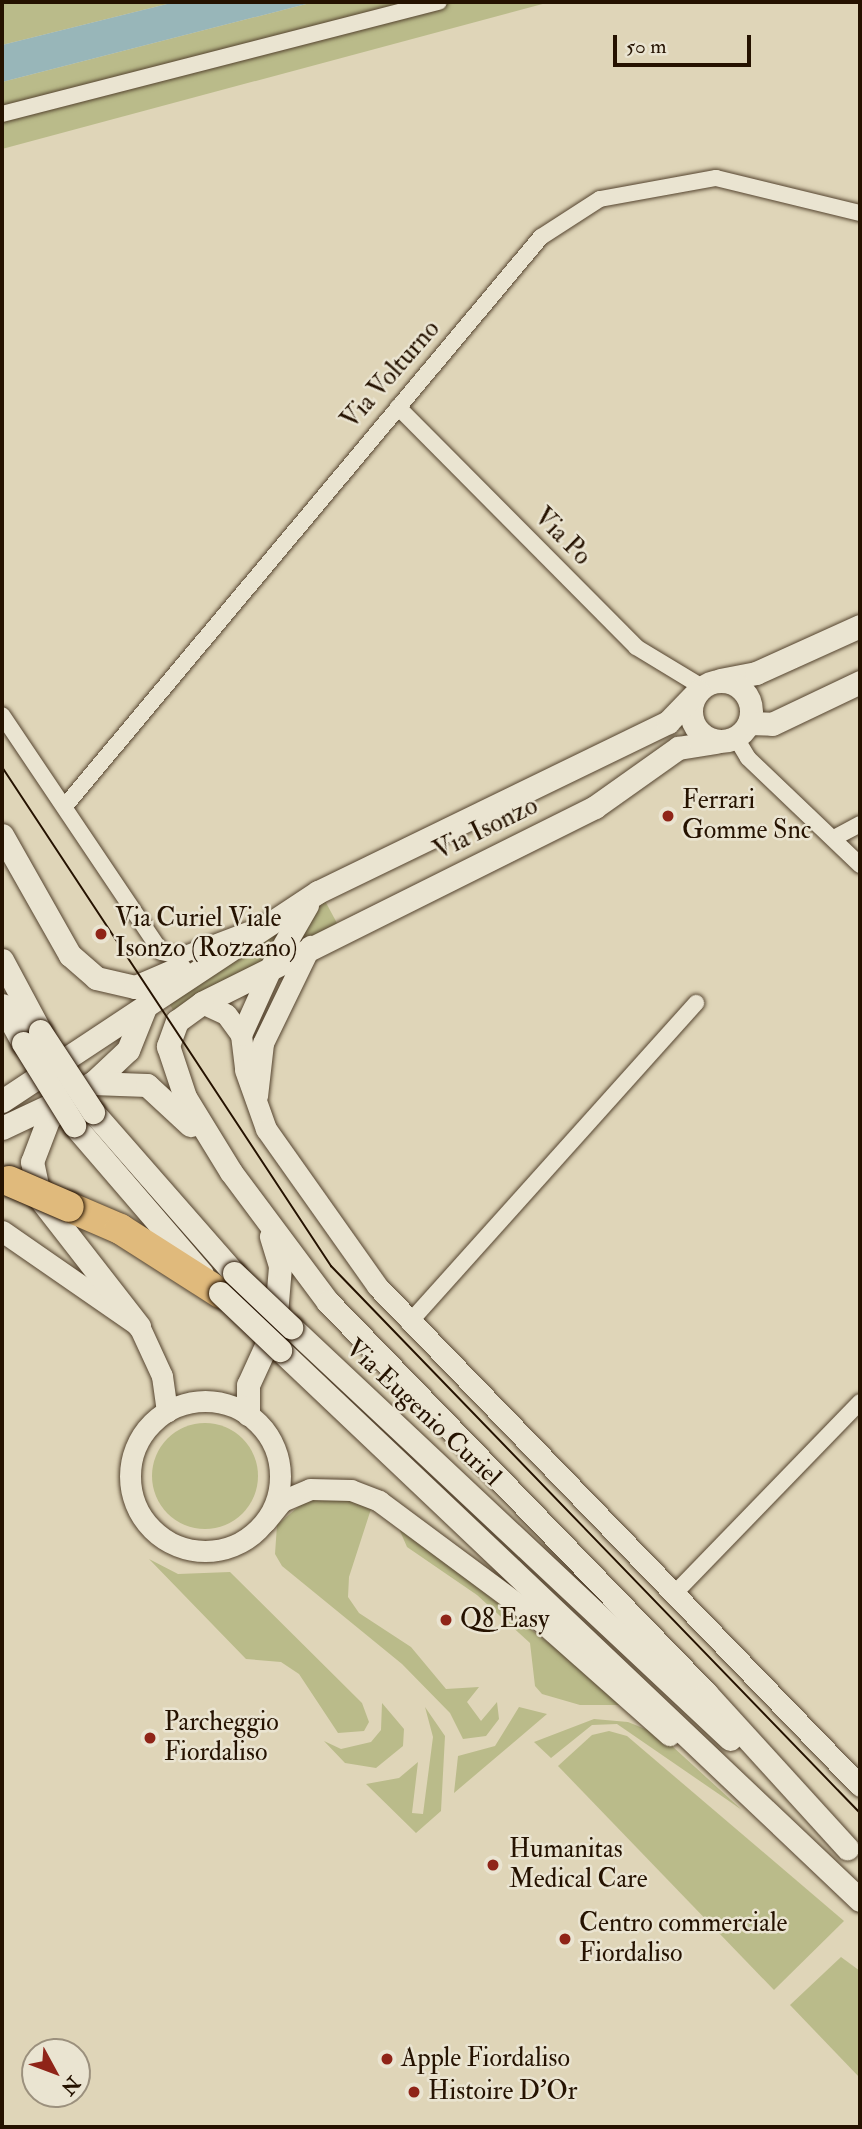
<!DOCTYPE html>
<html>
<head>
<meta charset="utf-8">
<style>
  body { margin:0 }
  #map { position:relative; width:862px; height:2129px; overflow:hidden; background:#dfd5b8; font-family:"IM FELL Double Pica",serif }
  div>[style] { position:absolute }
  .green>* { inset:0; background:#babb8a }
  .round { border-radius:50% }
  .water>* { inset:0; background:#98b6b9 }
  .roads { filter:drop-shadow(0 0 2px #54432e) drop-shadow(0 0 2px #54432e) }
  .minor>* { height:16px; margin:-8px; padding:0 8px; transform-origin:8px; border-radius:8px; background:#eae4d1 }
  .tertiary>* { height:21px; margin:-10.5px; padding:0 10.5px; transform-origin:10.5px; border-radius:10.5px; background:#eae4d1 }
  .tertiary>.ring { margin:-10.5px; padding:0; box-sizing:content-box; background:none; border:21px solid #eae4d1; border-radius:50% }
  .secondary>* { height:23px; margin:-11.5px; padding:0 11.5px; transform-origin:11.5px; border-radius:11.5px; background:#eae4d1 }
  .secondary>.ring { margin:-11.5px; padding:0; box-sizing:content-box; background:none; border:23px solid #eae4d1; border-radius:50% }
  .motorway>* { height:30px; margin:-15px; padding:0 15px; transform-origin:15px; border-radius:15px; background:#e0ba7c }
  .tram>* { height:2px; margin:-1px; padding:0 1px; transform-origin:1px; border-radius:1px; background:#251200 }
  .bridges { filter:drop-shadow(0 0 2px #251200) drop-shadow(0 0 2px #251200) }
  .secondary-bridge>* { height:23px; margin:-11.5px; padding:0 11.5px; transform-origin:11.5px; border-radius:11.5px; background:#eae4d1 }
  .motorway-bridge>* { height:30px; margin:-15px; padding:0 15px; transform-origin:15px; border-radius:15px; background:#e0ba7c }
  .dots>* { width:19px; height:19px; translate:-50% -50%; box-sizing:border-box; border:4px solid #eae4d1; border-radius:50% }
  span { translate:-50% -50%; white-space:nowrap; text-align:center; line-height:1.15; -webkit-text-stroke:5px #eae4d1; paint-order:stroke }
  .street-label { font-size:26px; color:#251200 }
  .poi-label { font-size:26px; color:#251200 }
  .left { translate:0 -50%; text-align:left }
  .frame { position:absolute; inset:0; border:4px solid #251200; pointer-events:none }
  .north { position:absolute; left:21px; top:2038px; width:70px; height:70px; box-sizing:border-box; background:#eae4d1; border:2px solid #9b907d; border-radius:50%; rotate:131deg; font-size:19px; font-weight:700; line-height:28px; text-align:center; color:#251200 }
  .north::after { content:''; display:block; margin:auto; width:24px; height:32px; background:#8f2418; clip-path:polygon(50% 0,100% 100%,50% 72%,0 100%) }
  .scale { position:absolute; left:613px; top:35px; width:138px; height:32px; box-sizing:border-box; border:4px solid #251200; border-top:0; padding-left:9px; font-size:21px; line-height:24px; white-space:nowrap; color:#251200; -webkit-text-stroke:5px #eae4d1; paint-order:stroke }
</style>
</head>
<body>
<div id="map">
  <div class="green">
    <i style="clip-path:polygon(2px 2px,175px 2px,2px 45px)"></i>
    <i style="clip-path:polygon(314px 2px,550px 2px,2px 149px,2px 82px)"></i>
    <i style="clip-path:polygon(324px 899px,338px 925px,291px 949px,316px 906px)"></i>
    <i style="clip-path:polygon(282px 925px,267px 960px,173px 1010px,169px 1003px)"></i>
    <i class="round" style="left:152px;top:1423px;width:106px;height:106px"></i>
    <i style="clip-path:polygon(322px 1497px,351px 1498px,371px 1509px,349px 1577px,348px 1597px,359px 1613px,411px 1647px,446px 1689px,479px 1687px,467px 1702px,481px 1721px,497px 1702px,499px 1719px,486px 1736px,463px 1739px,450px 1713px,402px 1664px,282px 1566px,275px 1554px,277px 1525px,304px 1502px)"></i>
    <i style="clip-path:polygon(397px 1524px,625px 1703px,623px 1705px,580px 1705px,542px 1694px,535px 1686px,530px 1643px,477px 1595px,407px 1547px)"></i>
    <i style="clip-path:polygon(149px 1559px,178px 1574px,230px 1572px,362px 1703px,369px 1722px,364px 1731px,338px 1733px,299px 1674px,281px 1662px,246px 1659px)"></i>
    <i style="clip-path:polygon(382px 1703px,404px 1729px,403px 1746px,376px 1768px,345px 1763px,324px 1741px,341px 1749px,371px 1742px,381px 1730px)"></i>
    <i style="clip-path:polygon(425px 1707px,445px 1736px,441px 1811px,416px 1833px,366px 1784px,399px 1778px,418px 1762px,412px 1813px,423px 1814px,433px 1737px)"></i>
    <i style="clip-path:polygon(519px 1707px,547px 1714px,454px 1793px,458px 1756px,495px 1746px)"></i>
    <i style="clip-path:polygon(594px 1719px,628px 1722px,660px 1735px,742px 1810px,617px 1724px,592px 1725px,551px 1758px,534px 1742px)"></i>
    <i style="clip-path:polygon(609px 1731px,627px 1736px,844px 1921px,774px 1990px,558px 1766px,592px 1735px)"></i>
    <i style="clip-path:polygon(841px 1957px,860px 1971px,860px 2078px,790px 2005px)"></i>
  </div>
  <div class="water">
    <i style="clip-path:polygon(175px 2px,314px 2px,2px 82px,2px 45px)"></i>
  </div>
  <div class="roads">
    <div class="minor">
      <i style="left:2px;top:114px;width:451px;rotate:-14.4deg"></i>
      <i style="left:398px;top:407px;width:338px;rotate:45.2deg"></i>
      <i style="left:636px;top:647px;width:77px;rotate:31.2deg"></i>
      <i style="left:2px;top:715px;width:285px;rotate:56.1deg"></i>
      <i style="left:161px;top:952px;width:19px;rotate:12deg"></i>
      <i style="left:180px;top:956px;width:73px;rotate:-20.9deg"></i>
      <i style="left:736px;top:738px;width:23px;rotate:59deg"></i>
      <i style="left:748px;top:758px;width:155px;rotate:43.7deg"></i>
      <i style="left:65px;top:806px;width:742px;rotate:-50.09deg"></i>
      <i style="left:541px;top:237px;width:70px;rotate:-32.8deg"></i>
      <i style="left:600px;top:199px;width:118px;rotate:-10.3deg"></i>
      <i style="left:716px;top:178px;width:148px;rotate:13.7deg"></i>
      <i style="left:834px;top:838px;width:30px;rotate:-28deg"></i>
      <i style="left:409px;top:1323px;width:430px;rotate:-48.1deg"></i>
      <i style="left:674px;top:1594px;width:267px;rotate:-45.9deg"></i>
    </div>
    <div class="tertiary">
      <i style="left:202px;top:1003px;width:26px;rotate:25deg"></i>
      <i style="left:226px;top:1014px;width:26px;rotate:54deg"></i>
      <i style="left:241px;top:1035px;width:35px;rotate:83deg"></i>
      <i style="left:245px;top:1070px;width:63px;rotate:70.4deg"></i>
      <i style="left:266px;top:1129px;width:192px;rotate:54.7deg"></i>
      <i style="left:377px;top:1286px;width:695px;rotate:45.99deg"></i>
      <i style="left:241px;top:1035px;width:78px;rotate:-65.7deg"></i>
      <i style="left:257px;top:1096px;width:53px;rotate:-83.5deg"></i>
      <i style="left:263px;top:1043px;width:108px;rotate:-64.1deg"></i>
      <i style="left:2px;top:1231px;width:167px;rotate:34.7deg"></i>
      <i style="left:139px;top:1326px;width:55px;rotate:65.3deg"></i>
      <i style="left:162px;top:1376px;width:36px;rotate:82deg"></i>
      <i class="ring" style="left:130px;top:1401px;width:129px;height:129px"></i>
      <i style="left:265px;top:1522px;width:27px;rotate:-51deg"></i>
      <i style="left:282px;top:1501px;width:30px;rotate:-23deg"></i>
      <i style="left:310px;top:1489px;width:41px;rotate:1.4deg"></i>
      <i style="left:351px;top:1490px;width:30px;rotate:21deg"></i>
      <i style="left:379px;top:1501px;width:204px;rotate:36.6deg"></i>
      <i style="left:543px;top:1623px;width:169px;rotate:41.6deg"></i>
    </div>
    <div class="secondary">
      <i style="left:720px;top:680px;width:37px;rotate:-11deg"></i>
      <i style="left:756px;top:673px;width:114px;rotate:-24.3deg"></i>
      <i class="ring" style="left:691px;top:681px;width:37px;height:37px"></i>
      <i style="left:749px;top:723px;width:23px;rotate:2deg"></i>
      <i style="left:772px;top:724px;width:98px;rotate:-25.5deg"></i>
      <i style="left:716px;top:742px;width:38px;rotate:171deg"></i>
      <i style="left:678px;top:748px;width:102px;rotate:144.6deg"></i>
      <i style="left:595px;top:807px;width:439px;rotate:153.5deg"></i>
      <i style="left:202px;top:1003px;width:31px;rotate:144deg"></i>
      <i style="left:177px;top:1021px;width:27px;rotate:110deg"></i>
      <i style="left:168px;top:1046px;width:54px;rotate:71.6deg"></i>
      <i style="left:185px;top:1097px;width:88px;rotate:58.5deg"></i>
      <i style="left:231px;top:1172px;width:162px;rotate:53.3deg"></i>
      <i style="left:328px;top:1302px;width:544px;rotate:45.97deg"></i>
      <i style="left:706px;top:1693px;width:210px;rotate:47.7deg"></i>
      <i style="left:2px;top:835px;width:138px;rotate:60.5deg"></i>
      <i style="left:70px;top:955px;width:35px;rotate:41deg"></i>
      <i style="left:96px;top:978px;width:40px;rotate:13deg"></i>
      <i style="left:135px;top:987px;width:48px;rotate:-23.4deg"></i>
      <i style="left:2px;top:960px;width:81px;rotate:61.8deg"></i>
      <i style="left:273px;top:964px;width:68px;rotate:-60deg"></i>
      <i style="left:2px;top:1005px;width:43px;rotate:61.1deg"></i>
      <i style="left:95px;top:1081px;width:45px;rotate:-43.2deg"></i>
      <i style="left:128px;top:1050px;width:48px;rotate:-68.2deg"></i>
      <i style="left:2px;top:1101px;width:379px;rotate:-33.5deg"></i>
      <i style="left:318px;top:892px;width:389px;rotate:-25.9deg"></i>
      <i style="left:668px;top:722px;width:43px;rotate:-45.9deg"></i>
      <i style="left:93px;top:1112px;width:214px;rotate:48.8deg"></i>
      <i style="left:74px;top:1125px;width:196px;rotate:49.3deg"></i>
      <i style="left:2px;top:1128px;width:63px;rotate:-25.3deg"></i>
      <i style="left:139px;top:1326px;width:161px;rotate:-127.9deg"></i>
      <i style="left:40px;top:1199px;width:38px;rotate:-102deg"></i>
      <i style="left:32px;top:1162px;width:45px;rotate:-69.1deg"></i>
      <i style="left:48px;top:1120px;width:28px;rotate:-52deg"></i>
      <i style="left:65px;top:1098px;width:31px;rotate:-29deg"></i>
      <i style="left:92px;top:1083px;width:55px;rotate:2.1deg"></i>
      <i style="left:147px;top:1085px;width:59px;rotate:42.9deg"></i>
      <i style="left:291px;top:1327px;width:602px;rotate:43.18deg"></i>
      <i style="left:280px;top:1350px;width:799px;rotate:43.48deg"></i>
      <i style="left:248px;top:1414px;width:29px;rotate:-90deg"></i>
      <i style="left:248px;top:1385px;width:65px;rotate:-65.4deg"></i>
      <i style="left:275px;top:1326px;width:60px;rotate:-85.2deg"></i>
      <i style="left:280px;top:1266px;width:31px;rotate:-107deg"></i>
    </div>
    <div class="motorway">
      <i style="left:69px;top:1207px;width:56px;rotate:23.3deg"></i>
      <i style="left:120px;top:1229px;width:119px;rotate:32.6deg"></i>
    </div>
  </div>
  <div class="tram">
    <i style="left:2px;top:767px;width:598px;rotate:56.6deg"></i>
    <i style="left:331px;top:1266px;width:761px;rotate:45.96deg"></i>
  </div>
  <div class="bridges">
    <div class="secondary-bridge">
      <i style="left:40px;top:1031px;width:97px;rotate:56.8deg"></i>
      <i style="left:23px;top:1043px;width:97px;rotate:58.1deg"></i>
      <i style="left:234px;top:1273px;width:79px;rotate:43.5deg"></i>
      <i style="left:220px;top:1293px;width:83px;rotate:43.5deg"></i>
    </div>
    <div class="motorway-bridge">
      <i style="left:9px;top:1181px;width:65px;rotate:23.4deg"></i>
    </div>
  </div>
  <div class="dots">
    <i style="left:668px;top:816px;background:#8f2418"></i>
    <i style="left:101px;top:934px;background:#8f2418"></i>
    <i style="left:446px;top:1620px;background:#8f2418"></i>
    <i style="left:150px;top:1738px;background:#8f2418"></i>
    <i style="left:493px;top:1865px;background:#8f2418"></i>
    <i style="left:565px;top:1939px;background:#8f2418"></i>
    <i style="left:387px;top:2059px;background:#8f2418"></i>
    <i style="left:414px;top:2092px;background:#8f2418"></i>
  </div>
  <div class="street-label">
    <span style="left:391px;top:375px;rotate:-49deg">Via Volturno</span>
    <span style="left:562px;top:537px;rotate:45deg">Via Po</span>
    <span style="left:486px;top:829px;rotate:-26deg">Via Isonzo</span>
    <span style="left:423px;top:1413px;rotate:43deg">Via Eugenio Curiel</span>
  </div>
  <div class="poi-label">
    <span class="left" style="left:682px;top:816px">Ferrari<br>Gomme Snc</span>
    <span class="left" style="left:115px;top:934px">Via Curiel Viale<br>Isonzo (Rozzano)</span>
    <span class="left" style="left:460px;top:1620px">Q8 Easy</span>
    <span class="left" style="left:164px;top:1738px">Parcheggio<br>Fiordaliso</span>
    <span class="left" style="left:509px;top:1865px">Humanitas<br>Medical Care</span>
    <span class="left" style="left:579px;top:1939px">Centro commerciale<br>Fiordaliso</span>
    <span class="left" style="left:401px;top:2059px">Apple Fiordaliso</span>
    <span class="left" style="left:428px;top:2092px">Histoire D'Or</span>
  </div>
  <div class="frame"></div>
  <div class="north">N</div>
  <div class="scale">50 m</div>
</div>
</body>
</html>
